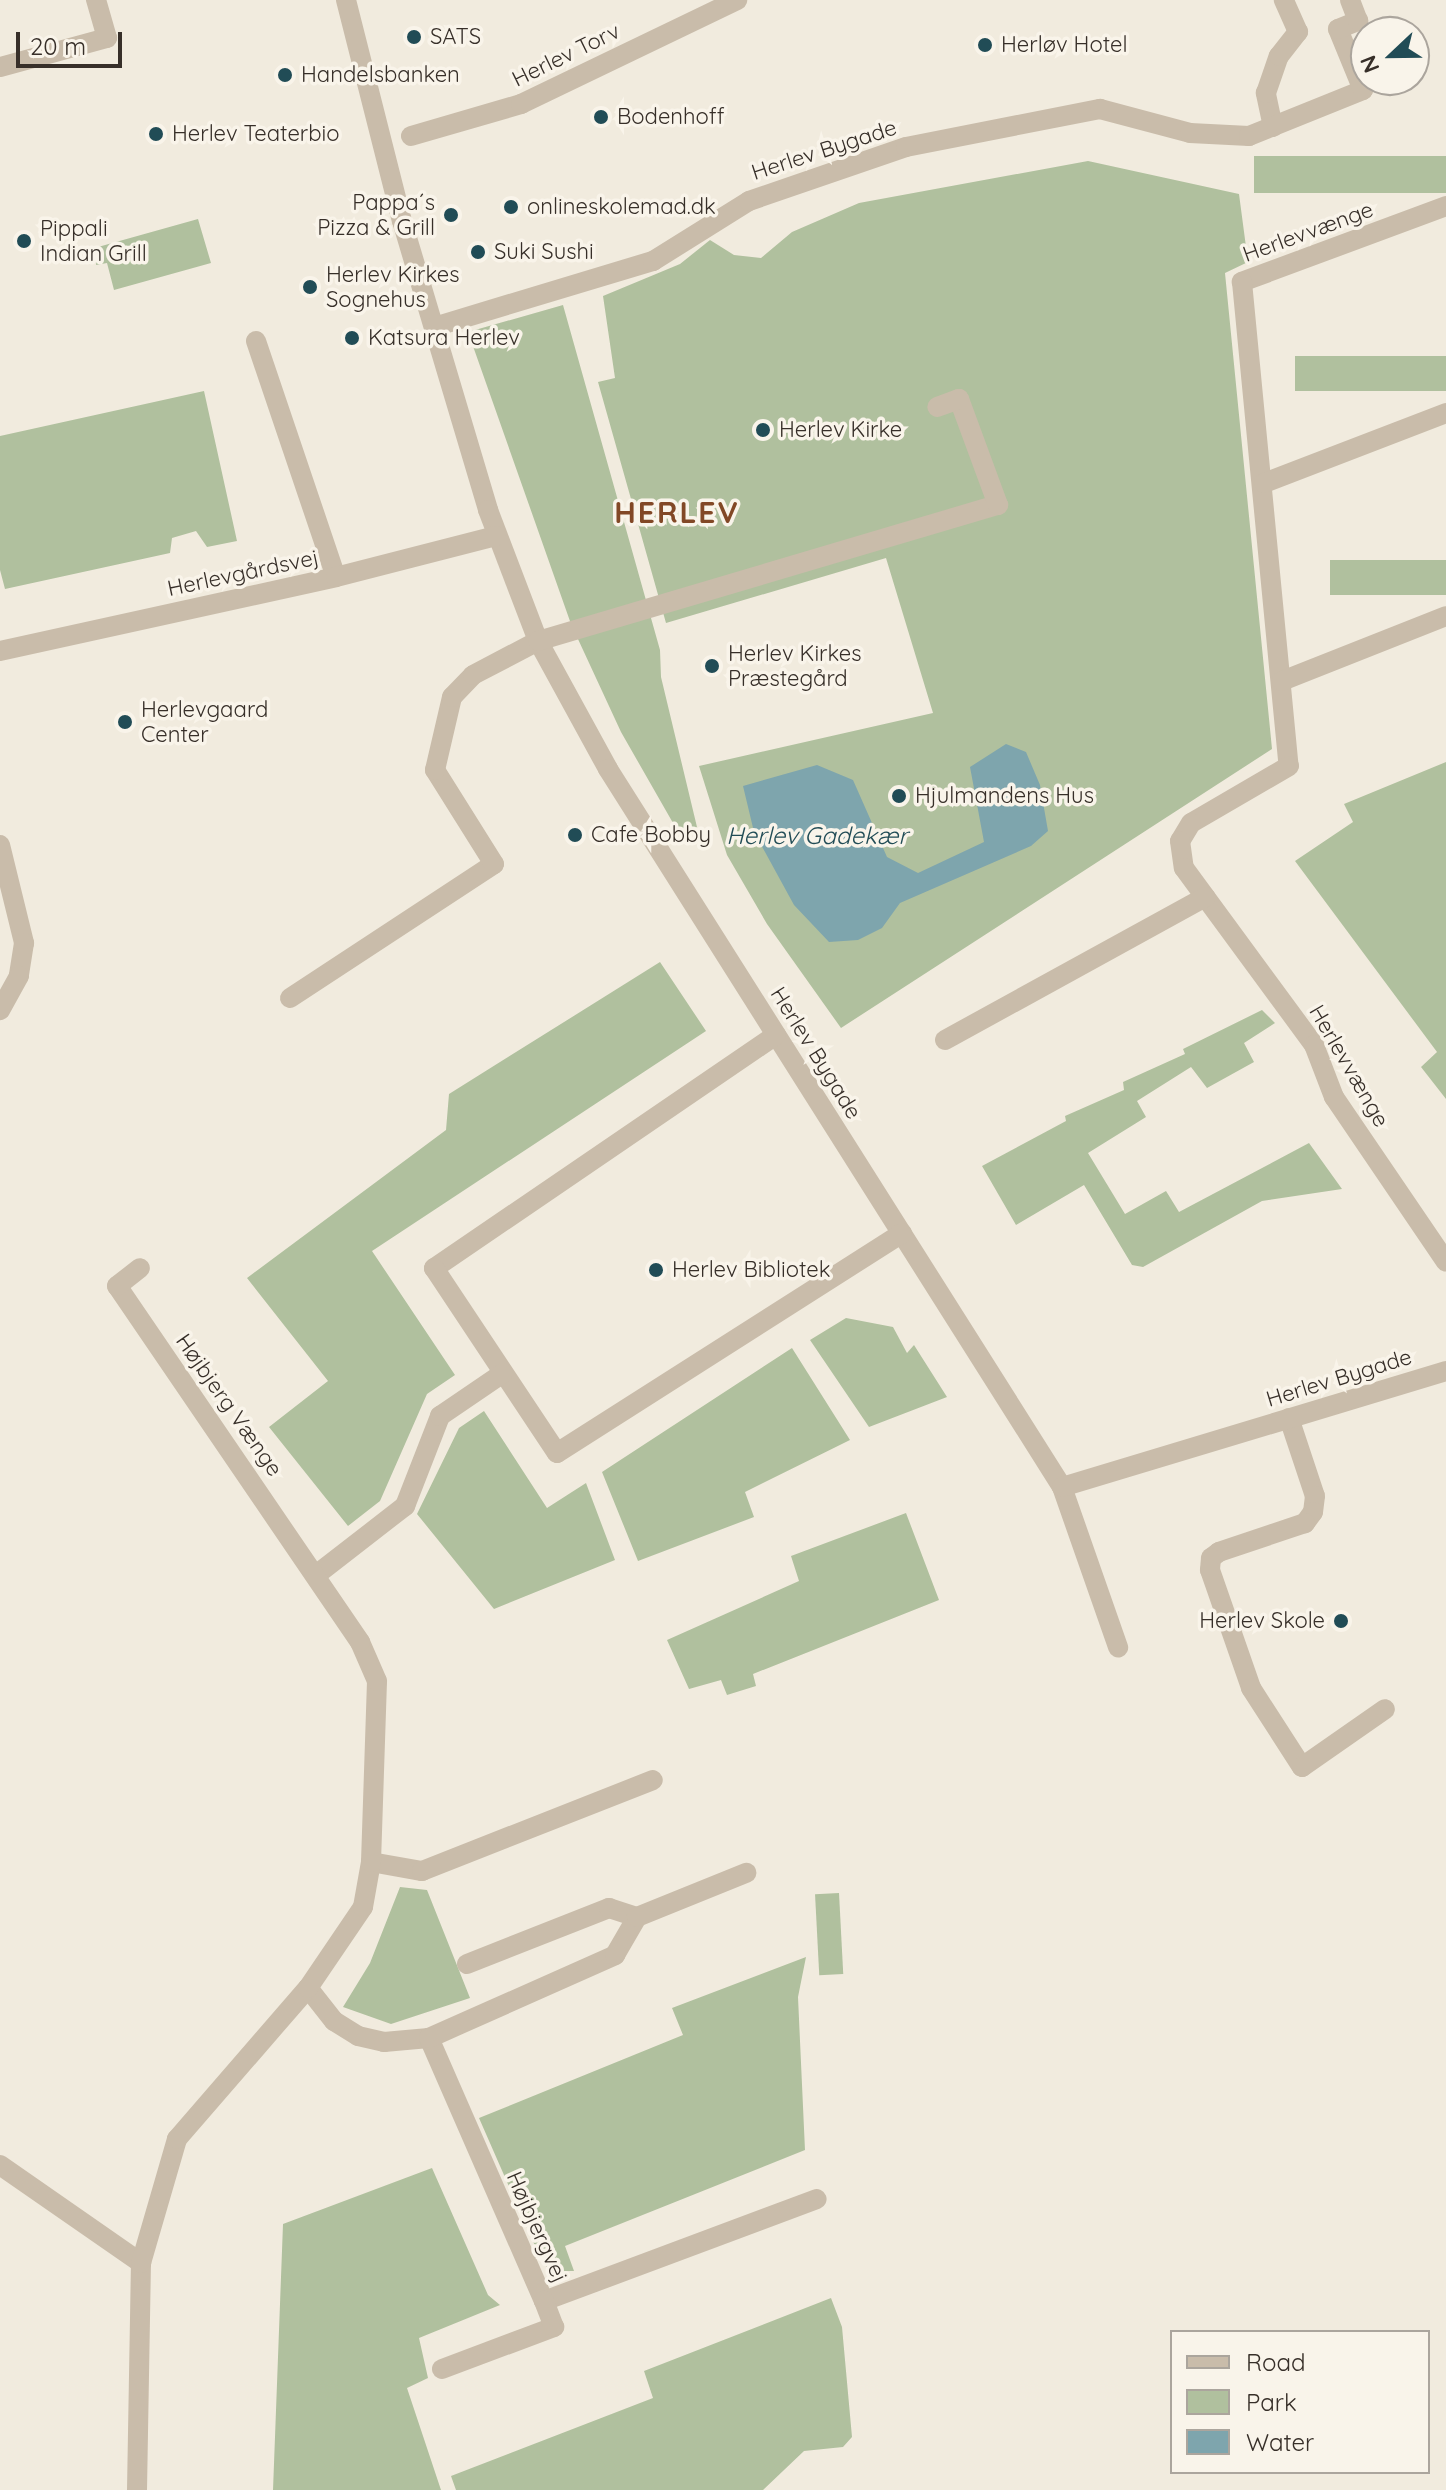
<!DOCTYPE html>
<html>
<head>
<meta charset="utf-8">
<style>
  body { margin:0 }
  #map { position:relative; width:1446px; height:2490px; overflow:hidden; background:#f1ebde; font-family:Quicksand,sans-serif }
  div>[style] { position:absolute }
  .green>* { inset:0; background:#b0c09e; transform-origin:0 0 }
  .water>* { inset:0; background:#7ea5ad }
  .minor>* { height:20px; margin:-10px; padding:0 10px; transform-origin:10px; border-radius:10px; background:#c9bcaa }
  .dots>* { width:22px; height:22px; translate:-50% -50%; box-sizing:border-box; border:4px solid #f9f4ea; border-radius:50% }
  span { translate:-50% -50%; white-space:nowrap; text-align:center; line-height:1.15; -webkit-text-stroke:7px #f9f4ea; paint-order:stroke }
  .poi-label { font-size:22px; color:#372f29 }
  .left { translate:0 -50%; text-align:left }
  .right { translate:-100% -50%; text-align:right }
  .street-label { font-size:22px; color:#372f29 }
  .water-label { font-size:24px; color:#214c56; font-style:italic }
  .district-label { font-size:30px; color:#824826; font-weight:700; letter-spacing:2px }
  .legend { position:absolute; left:1170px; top:2330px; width:260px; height:144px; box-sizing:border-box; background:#f9f4ea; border:2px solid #aba59d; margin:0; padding:10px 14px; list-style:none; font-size:24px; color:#372f29 }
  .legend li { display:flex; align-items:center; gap:16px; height:40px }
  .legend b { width:40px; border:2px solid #aba59d }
  .north { position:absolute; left:1350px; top:16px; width:80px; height:80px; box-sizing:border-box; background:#f9f4ea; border:2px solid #aba59d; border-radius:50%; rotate:248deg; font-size:22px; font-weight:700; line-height:32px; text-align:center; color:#372f29 }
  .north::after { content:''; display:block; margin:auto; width:28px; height:36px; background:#214c56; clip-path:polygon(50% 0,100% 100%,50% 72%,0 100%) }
  .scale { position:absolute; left:16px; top:32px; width:106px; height:36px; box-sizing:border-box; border:4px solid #372f29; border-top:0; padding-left:10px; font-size:24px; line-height:28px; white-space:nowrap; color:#372f29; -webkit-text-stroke:6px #f9f4ea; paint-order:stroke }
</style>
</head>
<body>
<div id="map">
  <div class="green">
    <i style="left:1446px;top:156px;width:37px;height:192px;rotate:90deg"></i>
    <i style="clip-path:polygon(1088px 161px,1239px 194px,1248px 262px,1225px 273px,1272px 749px,841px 1028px,767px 924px,727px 855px,699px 766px,933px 713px,886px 558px,666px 623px,598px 382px,615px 378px,603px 296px,680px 264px,710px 240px,734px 255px,761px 258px,792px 232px,859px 203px)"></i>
    <i style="clip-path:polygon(198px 219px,211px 263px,114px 290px,107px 263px,96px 265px,98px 247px)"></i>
    <i style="clip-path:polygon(563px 305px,660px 650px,661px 677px,697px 827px,681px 837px,621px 732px,571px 624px,468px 332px)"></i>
    <i style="left:1446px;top:356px;width:35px;height:151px;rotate:90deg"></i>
    <i style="clip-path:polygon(204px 391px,237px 541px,207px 547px,196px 531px,172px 538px,170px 553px,5px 589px,0 570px,0 436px)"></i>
    <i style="left:1446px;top:560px;width:35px;height:116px;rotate:90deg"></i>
    <i style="clip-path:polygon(1446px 762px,1446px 1099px,1421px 1067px,1437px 1052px,1295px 861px,1353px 822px,1344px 804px)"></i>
    <i style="clip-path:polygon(660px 962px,706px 1031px,372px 1251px,455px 1375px,427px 1394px,380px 1501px,348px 1526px,269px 1427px,328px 1381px,247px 1278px,446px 1130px,449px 1094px)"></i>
    <i style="clip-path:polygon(1262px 1010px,1275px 1023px,1244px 1043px,1254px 1062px,1207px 1088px,1191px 1067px,1137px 1101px,1146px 1117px,1088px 1153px,1125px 1214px,1166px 1191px,1179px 1212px,1309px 1143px,1342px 1189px,1262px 1201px,1143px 1267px,1132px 1265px,1084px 1185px,1016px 1225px,982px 1166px,1066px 1121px,1065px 1116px,1124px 1090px,1123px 1082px,1185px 1054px,1183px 1049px)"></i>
    <i style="clip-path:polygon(846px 1318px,893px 1327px,907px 1353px,914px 1345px,947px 1397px,869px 1427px,810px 1340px)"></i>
    <i style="clip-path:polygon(792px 1348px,850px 1440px,745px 1492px,754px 1517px,638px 1561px,602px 1472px)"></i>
    <i style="clip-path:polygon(484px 1411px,547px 1508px,586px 1483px,615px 1560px,494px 1609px,417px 1514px,459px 1428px)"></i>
    <i style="clip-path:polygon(906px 1513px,939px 1600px,753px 1674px,756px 1686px,727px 1695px,721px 1680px,689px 1689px,667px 1640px,799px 1581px,791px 1556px)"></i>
    <i style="clip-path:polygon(400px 1887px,427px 1890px,470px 1998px,391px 2024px,343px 2007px,370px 1963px)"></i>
    <i style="left:839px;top:1893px;width:81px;height:24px;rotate:87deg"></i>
    <i style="clip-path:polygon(806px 1957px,798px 1997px,805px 2150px,565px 2246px,574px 2271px,551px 2271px,542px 2262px,479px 2118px,683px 2035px,672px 2008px)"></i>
    <i style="clip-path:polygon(432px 2168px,488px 2295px,500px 2305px,419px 2338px,428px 2378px,407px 2388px,441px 2490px,273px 2490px,283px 2224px)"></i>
    <i style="clip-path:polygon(831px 2298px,842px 2327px,852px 2437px,843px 2447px,804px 2451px,763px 2490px,456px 2490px,451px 2476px,653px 2398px,644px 2371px)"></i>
  </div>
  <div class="water">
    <i style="clip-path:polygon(1006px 744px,1026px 752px,1040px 785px,1048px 831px,1031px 846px,900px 903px,882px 928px,858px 940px,829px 942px,794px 905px,754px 832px,743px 786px,817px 765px,853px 780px,887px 857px,918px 873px,984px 842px,970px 767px)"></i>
  </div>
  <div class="minor">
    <i style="left:346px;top:0;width:228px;rotate:75.8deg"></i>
    <i style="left:402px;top:221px;width:302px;rotate:73.4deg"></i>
    <i style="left:488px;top:510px;width:140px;rotate:69.1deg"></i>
    <i style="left:538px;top:641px;width:146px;rotate:61.3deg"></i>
    <i style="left:608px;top:769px;width:849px;rotate:57.69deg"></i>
    <i style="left:1062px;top:1487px;width:170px;rotate:70.7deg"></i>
    <i style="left:0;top:67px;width:111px;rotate:-15.2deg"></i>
    <i style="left:107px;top:38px;width:40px;rotate:-106deg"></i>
    <i style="left:1273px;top:127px;width:35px;rotate:-102deg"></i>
    <i style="left:1266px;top:93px;width:39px;rotate:-71deg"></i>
    <i style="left:1279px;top:56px;width:31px;rotate:-52deg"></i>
    <i style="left:1298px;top:32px;width:35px;rotate:-114deg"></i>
    <i style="left:411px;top:136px;width:115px;rotate:-16.2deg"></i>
    <i style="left:521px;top:104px;width:240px;rotate:-25.7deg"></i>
    <i style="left:1446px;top:206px;width:218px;rotate:159.6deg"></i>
    <i style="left:1242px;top:282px;width:486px;rotate:84.5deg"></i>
    <i style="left:1289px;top:766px;width:113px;rotate:149.8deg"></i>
    <i style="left:1191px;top:823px;width:21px;rotate:121deg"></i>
    <i style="left:1180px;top:841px;width:27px;rotate:82deg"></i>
    <i style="left:1184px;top:868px;width:220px;rotate:53.7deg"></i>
    <i style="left:1314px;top:1045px;width:56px;rotate:69deg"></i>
    <i style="left:1334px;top:1097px;width:199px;rotate:55.8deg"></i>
    <i style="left:434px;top:327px;width:229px;rotate:-16.8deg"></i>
    <i style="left:653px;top:261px;width:113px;rotate:-32deg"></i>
    <i style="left:749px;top:201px;width:166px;rotate:-19deg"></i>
    <i style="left:906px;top:147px;width:198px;rotate:-11.1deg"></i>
    <i style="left:1100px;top:109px;width:93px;rotate:14.9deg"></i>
    <i style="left:1190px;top:133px;width:59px;rotate:2.9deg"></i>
    <i style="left:1249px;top:136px;width:123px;rotate:-22deg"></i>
    <i style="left:1363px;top:90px;width:66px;rotate:-112.3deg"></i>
    <i style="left:1338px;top:29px;width:22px;rotate:-22deg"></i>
    <i style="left:1358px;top:21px;width:22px;rotate:-111deg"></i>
    <i style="left:256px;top:341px;width:249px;rotate:71.3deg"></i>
    <i style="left:1264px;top:483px;width:195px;rotate:-21deg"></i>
    <i style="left:0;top:651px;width:344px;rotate:-12.4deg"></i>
    <i style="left:336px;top:577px;width:165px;rotate:-14.4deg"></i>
    <i style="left:1282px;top:681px;width:176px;rotate:-21.6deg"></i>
    <i style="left:0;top:845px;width:101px;rotate:76.2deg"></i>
    <i style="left:24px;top:943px;width:33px;rotate:99deg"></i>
    <i style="left:19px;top:976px;width:39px;rotate:119deg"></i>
    <i style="left:290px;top:998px;width:244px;rotate:-33.3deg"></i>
    <i style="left:494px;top:864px;width:111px;rotate:-122.1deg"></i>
    <i style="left:435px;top:770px;width:75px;rotate:-76.9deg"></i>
    <i style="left:452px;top:697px;width:30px;rotate:-46deg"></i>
    <i style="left:473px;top:675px;width:73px;rotate:-27.6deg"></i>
    <i style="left:538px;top:641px;width:480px;rotate:-16.5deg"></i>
    <i style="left:998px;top:505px;width:113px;rotate:-110.2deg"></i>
    <i style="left:959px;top:399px;width:23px;rotate:160deg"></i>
    <i style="left:776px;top:1035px;width:414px;rotate:145.7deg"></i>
    <i style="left:434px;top:1268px;width:222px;rotate:56.4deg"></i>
    <i style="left:557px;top:1453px;width:409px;rotate:-32.5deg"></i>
    <i style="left:945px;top:1040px;width:297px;rotate:-28.8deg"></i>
    <i style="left:1289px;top:1418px;width:82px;rotate:71.6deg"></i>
    <i style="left:1315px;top:1496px;width:16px;rotate:97deg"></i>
    <i style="left:1313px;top:1512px;width:14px;rotate:126deg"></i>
    <i style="left:1305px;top:1523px;width:91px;rotate:161.4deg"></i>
    <i style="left:1219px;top:1552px;width:10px;rotate:143deg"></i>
    <i style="left:1211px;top:1558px;width:12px;rotate:95deg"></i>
    <i style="left:1210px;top:1570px;width:125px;rotate:70.8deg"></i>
    <i style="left:1251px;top:1688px;width:94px;rotate:57.2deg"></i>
    <i style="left:1302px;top:1767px;width:101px;rotate:-34.9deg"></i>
    <i style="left:1062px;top:1487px;width:401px;rotate:-16.8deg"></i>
    <i style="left:316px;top:1575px;width:113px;rotate:-37.8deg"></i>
    <i style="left:405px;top:1506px;width:97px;rotate:-68.7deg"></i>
    <i style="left:440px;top:1416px;width:76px;rotate:-34.3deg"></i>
    <i style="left:371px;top:1862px;width:52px;rotate:10deg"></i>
    <i style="left:422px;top:1871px;width:248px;rotate:-21.5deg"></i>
    <i style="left:467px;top:1964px;width:153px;rotate:-21.5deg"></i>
    <i style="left:609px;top:1908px;width:29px;rotate:18deg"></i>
    <i style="left:308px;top:1988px;width:42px;rotate:51.8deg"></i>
    <i style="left:334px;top:2021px;width:28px;rotate:32deg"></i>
    <i style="left:358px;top:2036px;width:27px;rotate:13deg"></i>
    <i style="left:384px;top:2042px;width:45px;rotate:-5.1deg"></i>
    <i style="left:429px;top:2038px;width:287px;rotate:66.4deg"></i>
    <i style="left:544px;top:2301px;width:291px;rotate:-20.5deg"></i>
    <i style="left:429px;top:2038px;width:204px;rotate:-24deg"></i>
    <i style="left:615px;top:1955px;width:44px;rotate:-59.9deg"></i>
    <i style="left:637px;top:1917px;width:118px;rotate:-22deg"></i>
    <i style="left:0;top:2165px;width:172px;rotate:34.8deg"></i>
    <i style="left:442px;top:2369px;width:120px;rotate:-20.6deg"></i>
    <i style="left:554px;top:2327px;width:28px;rotate:-111deg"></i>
    <i style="left:137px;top:2490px;width:227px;rotate:-89deg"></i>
    <i style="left:141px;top:2263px;width:129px;rotate:-73.8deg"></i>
    <i style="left:177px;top:2139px;width:200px;rotate:-49.1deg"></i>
    <i style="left:308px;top:1988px;width:98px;rotate:-55.8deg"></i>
    <i style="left:363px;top:1907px;width:46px;rotate:-79.9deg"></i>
    <i style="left:371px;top:1862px;width:181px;rotate:-88.1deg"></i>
    <i style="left:377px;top:1681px;width:43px;rotate:-113.6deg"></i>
    <i style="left:360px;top:1642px;width:431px;rotate:-124.3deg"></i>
    <i style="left:117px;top:1286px;width:29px;rotate:-38deg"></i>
  </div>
  <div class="dots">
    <i style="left:414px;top:37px;background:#214c56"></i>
    <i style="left:985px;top:45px;background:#214c56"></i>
    <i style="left:285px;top:75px;background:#214c56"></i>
    <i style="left:601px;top:117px;background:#214c56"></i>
    <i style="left:156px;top:134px;background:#214c56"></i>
    <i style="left:511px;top:207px;background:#214c56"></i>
    <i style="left:451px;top:215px;background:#214c56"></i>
    <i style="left:24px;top:241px;background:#214c56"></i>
    <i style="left:478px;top:252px;background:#214c56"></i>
    <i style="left:310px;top:287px;background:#214c56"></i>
    <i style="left:352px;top:338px;background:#214c56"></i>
    <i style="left:763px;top:430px;background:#214c56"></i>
    <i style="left:712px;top:666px;background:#214c56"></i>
    <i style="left:125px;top:722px;background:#214c56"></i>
    <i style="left:899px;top:796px;background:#214c56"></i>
    <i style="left:575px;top:835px;background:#214c56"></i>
    <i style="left:656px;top:1270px;background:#214c56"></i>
    <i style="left:1341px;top:1621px;background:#214c56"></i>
  </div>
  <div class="poi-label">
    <span class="left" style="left:430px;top:37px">SATS</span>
    <span class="left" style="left:1001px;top:45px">Herløv Hotel</span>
    <span class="left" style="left:301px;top:75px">Handelsbanken</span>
    <span class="left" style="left:617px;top:117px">Bodenhoff</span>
    <span class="left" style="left:172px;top:134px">Herlev Teaterbio</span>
    <span class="right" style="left:435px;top:215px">Pappa´s<br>Pizza &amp; Grill</span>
    <span class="left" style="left:527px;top:207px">onlineskolemad.dk</span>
    <span class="left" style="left:40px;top:241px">Pippali<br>Indian Grill</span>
    <span class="left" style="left:494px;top:252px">Suki Sushi</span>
    <span class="left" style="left:326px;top:287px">Herlev Kirkes<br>Sognehus</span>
    <span class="left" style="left:368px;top:338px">Katsura Herlev</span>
    <span class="left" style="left:779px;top:430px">Herlev Kirke</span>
    <span class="left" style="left:728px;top:666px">Herlev Kirkes<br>Præstegård</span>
    <span class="left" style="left:141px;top:722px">Herlevgaard<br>Center</span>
    <span class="left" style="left:915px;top:796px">Hjulmandens Hus</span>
    <span class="left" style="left:591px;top:835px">Cafe Bobby</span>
    <span class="left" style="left:672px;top:1270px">Herlev Bibliotek</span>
    <span class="right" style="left:1325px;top:1621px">Herlev Skole</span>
  </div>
  <div class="street-label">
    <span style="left:566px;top:55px;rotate:-26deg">Herlev Torv</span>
    <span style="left:824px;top:150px;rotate:-18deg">Herlev Bygade</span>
    <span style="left:1308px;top:232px;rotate:-20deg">Herlevvænge</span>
    <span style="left:243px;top:573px;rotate:-12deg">Herlevgårdsvej</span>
    <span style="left:816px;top:1053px;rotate:58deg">Herlev Bygade</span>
    <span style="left:1349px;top:1066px;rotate:60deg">Herlevvænge</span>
    <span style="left:1339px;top:1378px;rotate:-17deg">Herlev Bygade</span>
    <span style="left:229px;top:1405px;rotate:55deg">Højbjerg Vænge</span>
    <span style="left:537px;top:2227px;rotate:66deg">Højbjergvej</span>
  </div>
  <div class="water-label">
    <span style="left:817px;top:836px">Herlev Gadekær</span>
  </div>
  <div class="district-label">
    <span style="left:677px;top:512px">HERLEV</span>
  </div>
  <ul class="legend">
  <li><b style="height:10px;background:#c9bcaa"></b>Road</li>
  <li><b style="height:22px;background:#b0c09e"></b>Park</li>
  <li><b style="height:22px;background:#7ea5ad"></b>Water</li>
  </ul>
  <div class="north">N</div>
  <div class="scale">20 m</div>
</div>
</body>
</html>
